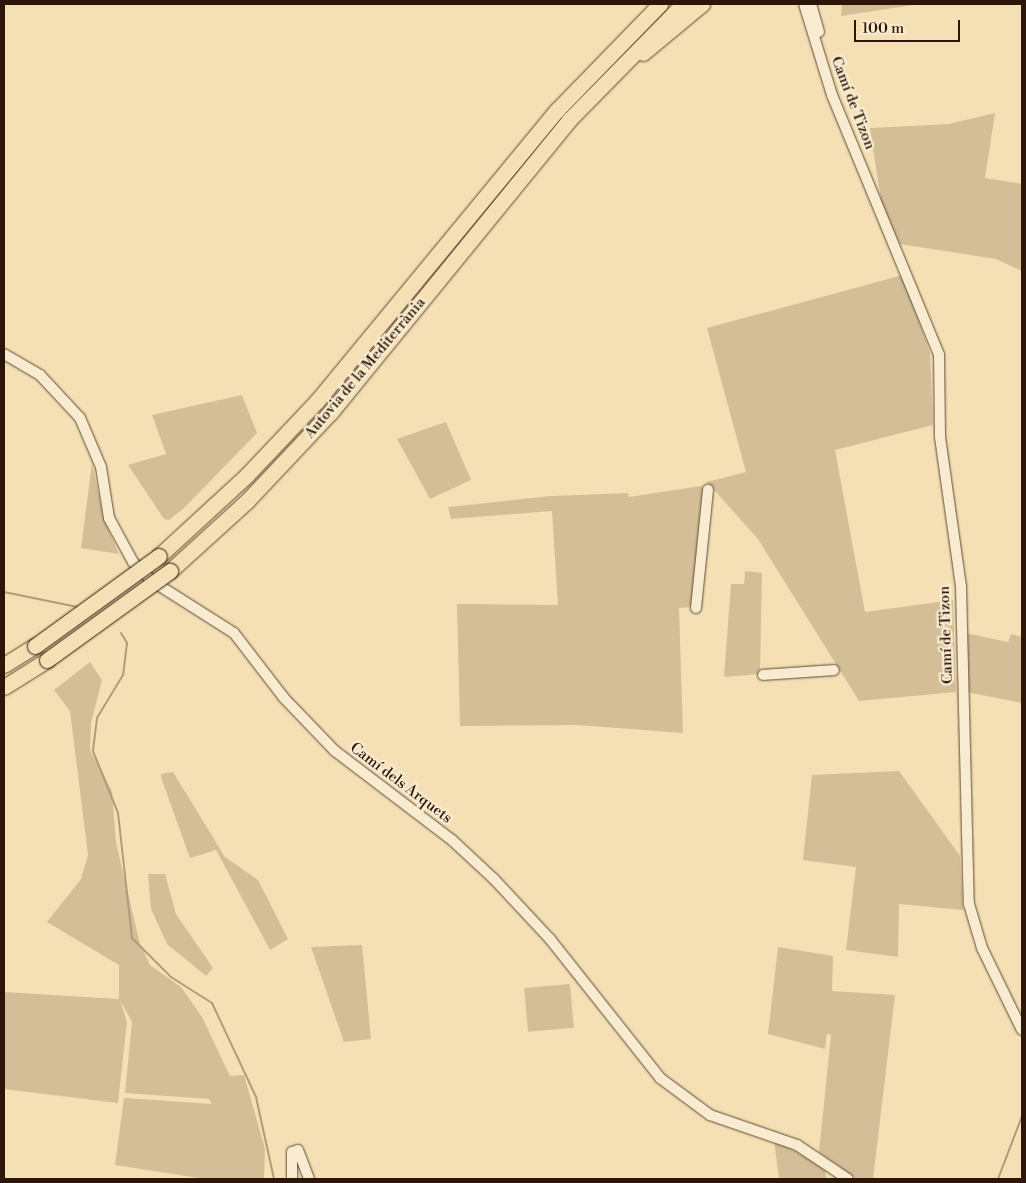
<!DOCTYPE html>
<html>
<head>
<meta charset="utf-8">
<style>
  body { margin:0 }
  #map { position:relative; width:1026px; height:1183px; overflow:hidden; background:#f5e0b5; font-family:"Libre Bodoni",serif }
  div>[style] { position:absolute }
  .green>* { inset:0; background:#d3be98; transform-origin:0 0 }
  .stream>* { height:2px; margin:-1px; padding:0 1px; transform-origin:1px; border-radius:1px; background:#b19b7b }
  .roads { filter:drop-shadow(0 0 1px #5e4835) drop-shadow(0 0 1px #5e4835) }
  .minor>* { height:10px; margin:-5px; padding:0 5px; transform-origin:5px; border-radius:5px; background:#f8ebcf }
  .highway>* { height:15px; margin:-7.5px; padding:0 7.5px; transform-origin:7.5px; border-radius:7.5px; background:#f5e0b5 }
  .bridges { filter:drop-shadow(0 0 1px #2c160a) drop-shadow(0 0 1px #2c160a) }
  .highway-bridge>* { height:15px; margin:-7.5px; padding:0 7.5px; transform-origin:7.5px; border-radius:7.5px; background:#f5e0b5 }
  span { translate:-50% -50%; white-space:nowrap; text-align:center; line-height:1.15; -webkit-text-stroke:4.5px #f8ebcf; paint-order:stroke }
  .street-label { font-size:15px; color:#2c160a }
  .frame { position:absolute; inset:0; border:5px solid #2c160a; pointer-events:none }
  .scale { position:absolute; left:854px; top:20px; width:106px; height:22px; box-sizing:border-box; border:2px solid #2c160a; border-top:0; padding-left:6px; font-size:15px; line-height:18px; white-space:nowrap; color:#2c160a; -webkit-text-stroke:4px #f8ebcf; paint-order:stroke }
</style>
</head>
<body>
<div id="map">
  <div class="green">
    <i style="clip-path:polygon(842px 4px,920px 4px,841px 16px)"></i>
    <i style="clip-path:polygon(995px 113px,985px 178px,1022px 184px,1022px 271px,996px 259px,900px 244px,881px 201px,870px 128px,949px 124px)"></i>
    <i style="clip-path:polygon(903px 275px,930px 353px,933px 425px,835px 450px,865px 612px,953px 600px,956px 692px,859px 701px,758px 539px,707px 482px,746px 472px,707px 328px)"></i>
    <i style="clip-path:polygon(242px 395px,257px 433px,184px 508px,169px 520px,164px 519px,128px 465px,166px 454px,152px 415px)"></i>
    <i style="clip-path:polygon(446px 422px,471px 480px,430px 499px,397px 439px)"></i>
    <i style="clip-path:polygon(92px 463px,104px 520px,119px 554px,81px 548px)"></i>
    <i style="clip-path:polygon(701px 486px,705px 491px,694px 607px,679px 608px,683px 733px,578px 725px,460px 726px,457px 604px,558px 605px,552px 511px,451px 519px,448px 507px,551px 496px,628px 493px,629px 497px)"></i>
    <i style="clip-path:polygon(745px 571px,762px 573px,760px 674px,724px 677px,731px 584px,744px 584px)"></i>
    <i style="clip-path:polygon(965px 633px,1008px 642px,1011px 634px,1022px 637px,1022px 703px,966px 692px)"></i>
    <i style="clip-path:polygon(90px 662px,102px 680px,91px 723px,90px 750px,112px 791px,116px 843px,140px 944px,150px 965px,181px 987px,202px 1017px,230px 1076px,244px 1075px,265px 1149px,264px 1179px,205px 1179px,115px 1165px,124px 1098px,212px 1104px,209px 1099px,125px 1093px,132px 1022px,120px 1000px,127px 1022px,118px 1103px,4px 1089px,4px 992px,119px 999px,119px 965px,47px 922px,81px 879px,88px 855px,70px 711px,54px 690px)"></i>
    <i style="clip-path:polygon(899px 771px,960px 856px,963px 910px,899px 904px,898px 957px,846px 950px,856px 867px,803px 860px,812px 775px)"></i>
    <i style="clip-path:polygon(173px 772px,225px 857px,258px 880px,288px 939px,270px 950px,216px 850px,190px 858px,162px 780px,161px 774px)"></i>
    <i style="clip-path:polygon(148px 874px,165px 874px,176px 914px,213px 968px,206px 976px,167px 944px,151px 909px)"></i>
    <i style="clip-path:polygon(362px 945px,371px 1039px,344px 1042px,311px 947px)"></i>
    <i style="clip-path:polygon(778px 947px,833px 956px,832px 991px,895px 995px,873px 1179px,857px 1179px,819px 1152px,831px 1035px,827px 1034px,825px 1049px,768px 1034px)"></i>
    <i style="left:570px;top:984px;width:44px;height:46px;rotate:85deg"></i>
    <i style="clip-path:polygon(774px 1140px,825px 1168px,826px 1179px,779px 1179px)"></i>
  </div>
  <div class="stream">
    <i style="left:4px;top:592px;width:75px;rotate:11.6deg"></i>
    <i style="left:121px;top:633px;width:12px;rotate:59deg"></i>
    <i style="left:127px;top:643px;width:32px;rotate:97deg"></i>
    <i style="left:123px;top:675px;width:50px;rotate:121.2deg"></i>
    <i style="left:97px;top:718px;width:33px;rotate:97deg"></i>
    <i style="left:93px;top:751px;width:67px;rotate:68deg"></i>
    <i style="left:118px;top:813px;width:126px;rotate:83.6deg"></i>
    <i style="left:132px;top:938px;width:55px;rotate:45deg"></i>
    <i style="left:171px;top:977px;width:49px;rotate:32.4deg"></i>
    <i style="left:212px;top:1003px;width:104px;rotate:64.9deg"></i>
    <i style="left:256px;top:1097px;width:84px;rotate:77.6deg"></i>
    <i style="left:998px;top:1179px;width:67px;rotate:-69.1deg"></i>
  </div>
  <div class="roads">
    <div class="minor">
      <i style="left:804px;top:4px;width:95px;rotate:72.9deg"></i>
      <i style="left:832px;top:95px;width:280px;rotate:67.6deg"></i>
      <i style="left:939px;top:354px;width:83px;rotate:89.3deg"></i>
      <i style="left:940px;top:437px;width:150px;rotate:82deg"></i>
      <i style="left:961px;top:586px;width:318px;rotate:88.6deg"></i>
      <i style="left:969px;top:904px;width:46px;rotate:73.5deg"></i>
      <i style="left:982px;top:948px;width:91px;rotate:64deg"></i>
      <i style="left:811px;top:4px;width:29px;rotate:74deg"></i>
      <i style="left:4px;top:354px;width:42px;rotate:30.3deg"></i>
      <i style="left:40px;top:375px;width:59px;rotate:47.1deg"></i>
      <i style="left:80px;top:418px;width:53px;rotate:66.8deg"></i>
      <i style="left:101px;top:467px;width:52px;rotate:81.1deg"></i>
      <i style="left:109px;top:518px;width:50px;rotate:61.4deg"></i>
      <i style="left:133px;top:562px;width:27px;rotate:45deg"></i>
      <i style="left:152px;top:581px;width:97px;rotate:32.4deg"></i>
      <i style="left:234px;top:633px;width:82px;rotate:52.4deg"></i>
      <i style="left:284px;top:698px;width:74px;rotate:46.1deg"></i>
      <i style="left:335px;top:751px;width:147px;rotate:37.3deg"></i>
      <i style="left:452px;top:840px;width:57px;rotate:42.9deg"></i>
      <i style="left:494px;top:879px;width:82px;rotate:47deg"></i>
      <i style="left:550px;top:939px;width:177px;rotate:51.6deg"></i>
      <i style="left:660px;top:1078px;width:62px;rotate:36.5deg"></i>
      <i style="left:710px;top:1115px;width:92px;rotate:19deg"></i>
      <i style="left:797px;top:1145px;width:61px;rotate:33.7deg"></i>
      <i style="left:696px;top:608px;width:119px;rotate:-84.2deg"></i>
      <i style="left:763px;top:675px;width:71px;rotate:-4deg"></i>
      <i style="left:292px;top:1179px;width:27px;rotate:-90deg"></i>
      <i style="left:292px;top:1152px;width:6px;rotate:-18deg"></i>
      <i style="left:298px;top:1150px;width:31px;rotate:69deg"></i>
    </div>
    <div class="highway">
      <i style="left:643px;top:53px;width:77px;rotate:-39.7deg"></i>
      <i style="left:159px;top:556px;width:120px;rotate:-42.6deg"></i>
      <i style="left:247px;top:475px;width:102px;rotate:-46.6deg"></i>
      <i style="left:317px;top:401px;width:377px;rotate:-50.5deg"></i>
      <i style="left:557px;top:110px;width:148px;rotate:-45.8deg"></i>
      <i style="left:170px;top:571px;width:105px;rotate:-42.3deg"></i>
      <i style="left:248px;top:500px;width:121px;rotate:-46.7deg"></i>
      <i style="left:331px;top:412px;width:377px;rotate:-50.8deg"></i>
      <i style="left:569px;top:120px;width:163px;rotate:-45.5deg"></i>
      <i style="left:4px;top:665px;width:36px;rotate:-32deg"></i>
      <i style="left:4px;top:687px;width:51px;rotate:-32.1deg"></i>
    </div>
  </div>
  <div class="bridges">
    <div class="highway-bridge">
      <i style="left:35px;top:646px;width:153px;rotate:-36deg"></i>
      <i style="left:47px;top:660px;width:152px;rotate:-35.9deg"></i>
    </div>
  </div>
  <div class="street-label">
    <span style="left:853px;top:103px;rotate:69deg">Camí de Tizon</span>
    <span style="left:365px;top:368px;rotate:-50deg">Autovia de la Mediterrània</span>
    <span style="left:946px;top:635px;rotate:-92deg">Camí de Tizon</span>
    <span style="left:401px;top:783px;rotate:37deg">Camí dels Arquets</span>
  </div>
  <div class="frame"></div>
  <div class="scale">100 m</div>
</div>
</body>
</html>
